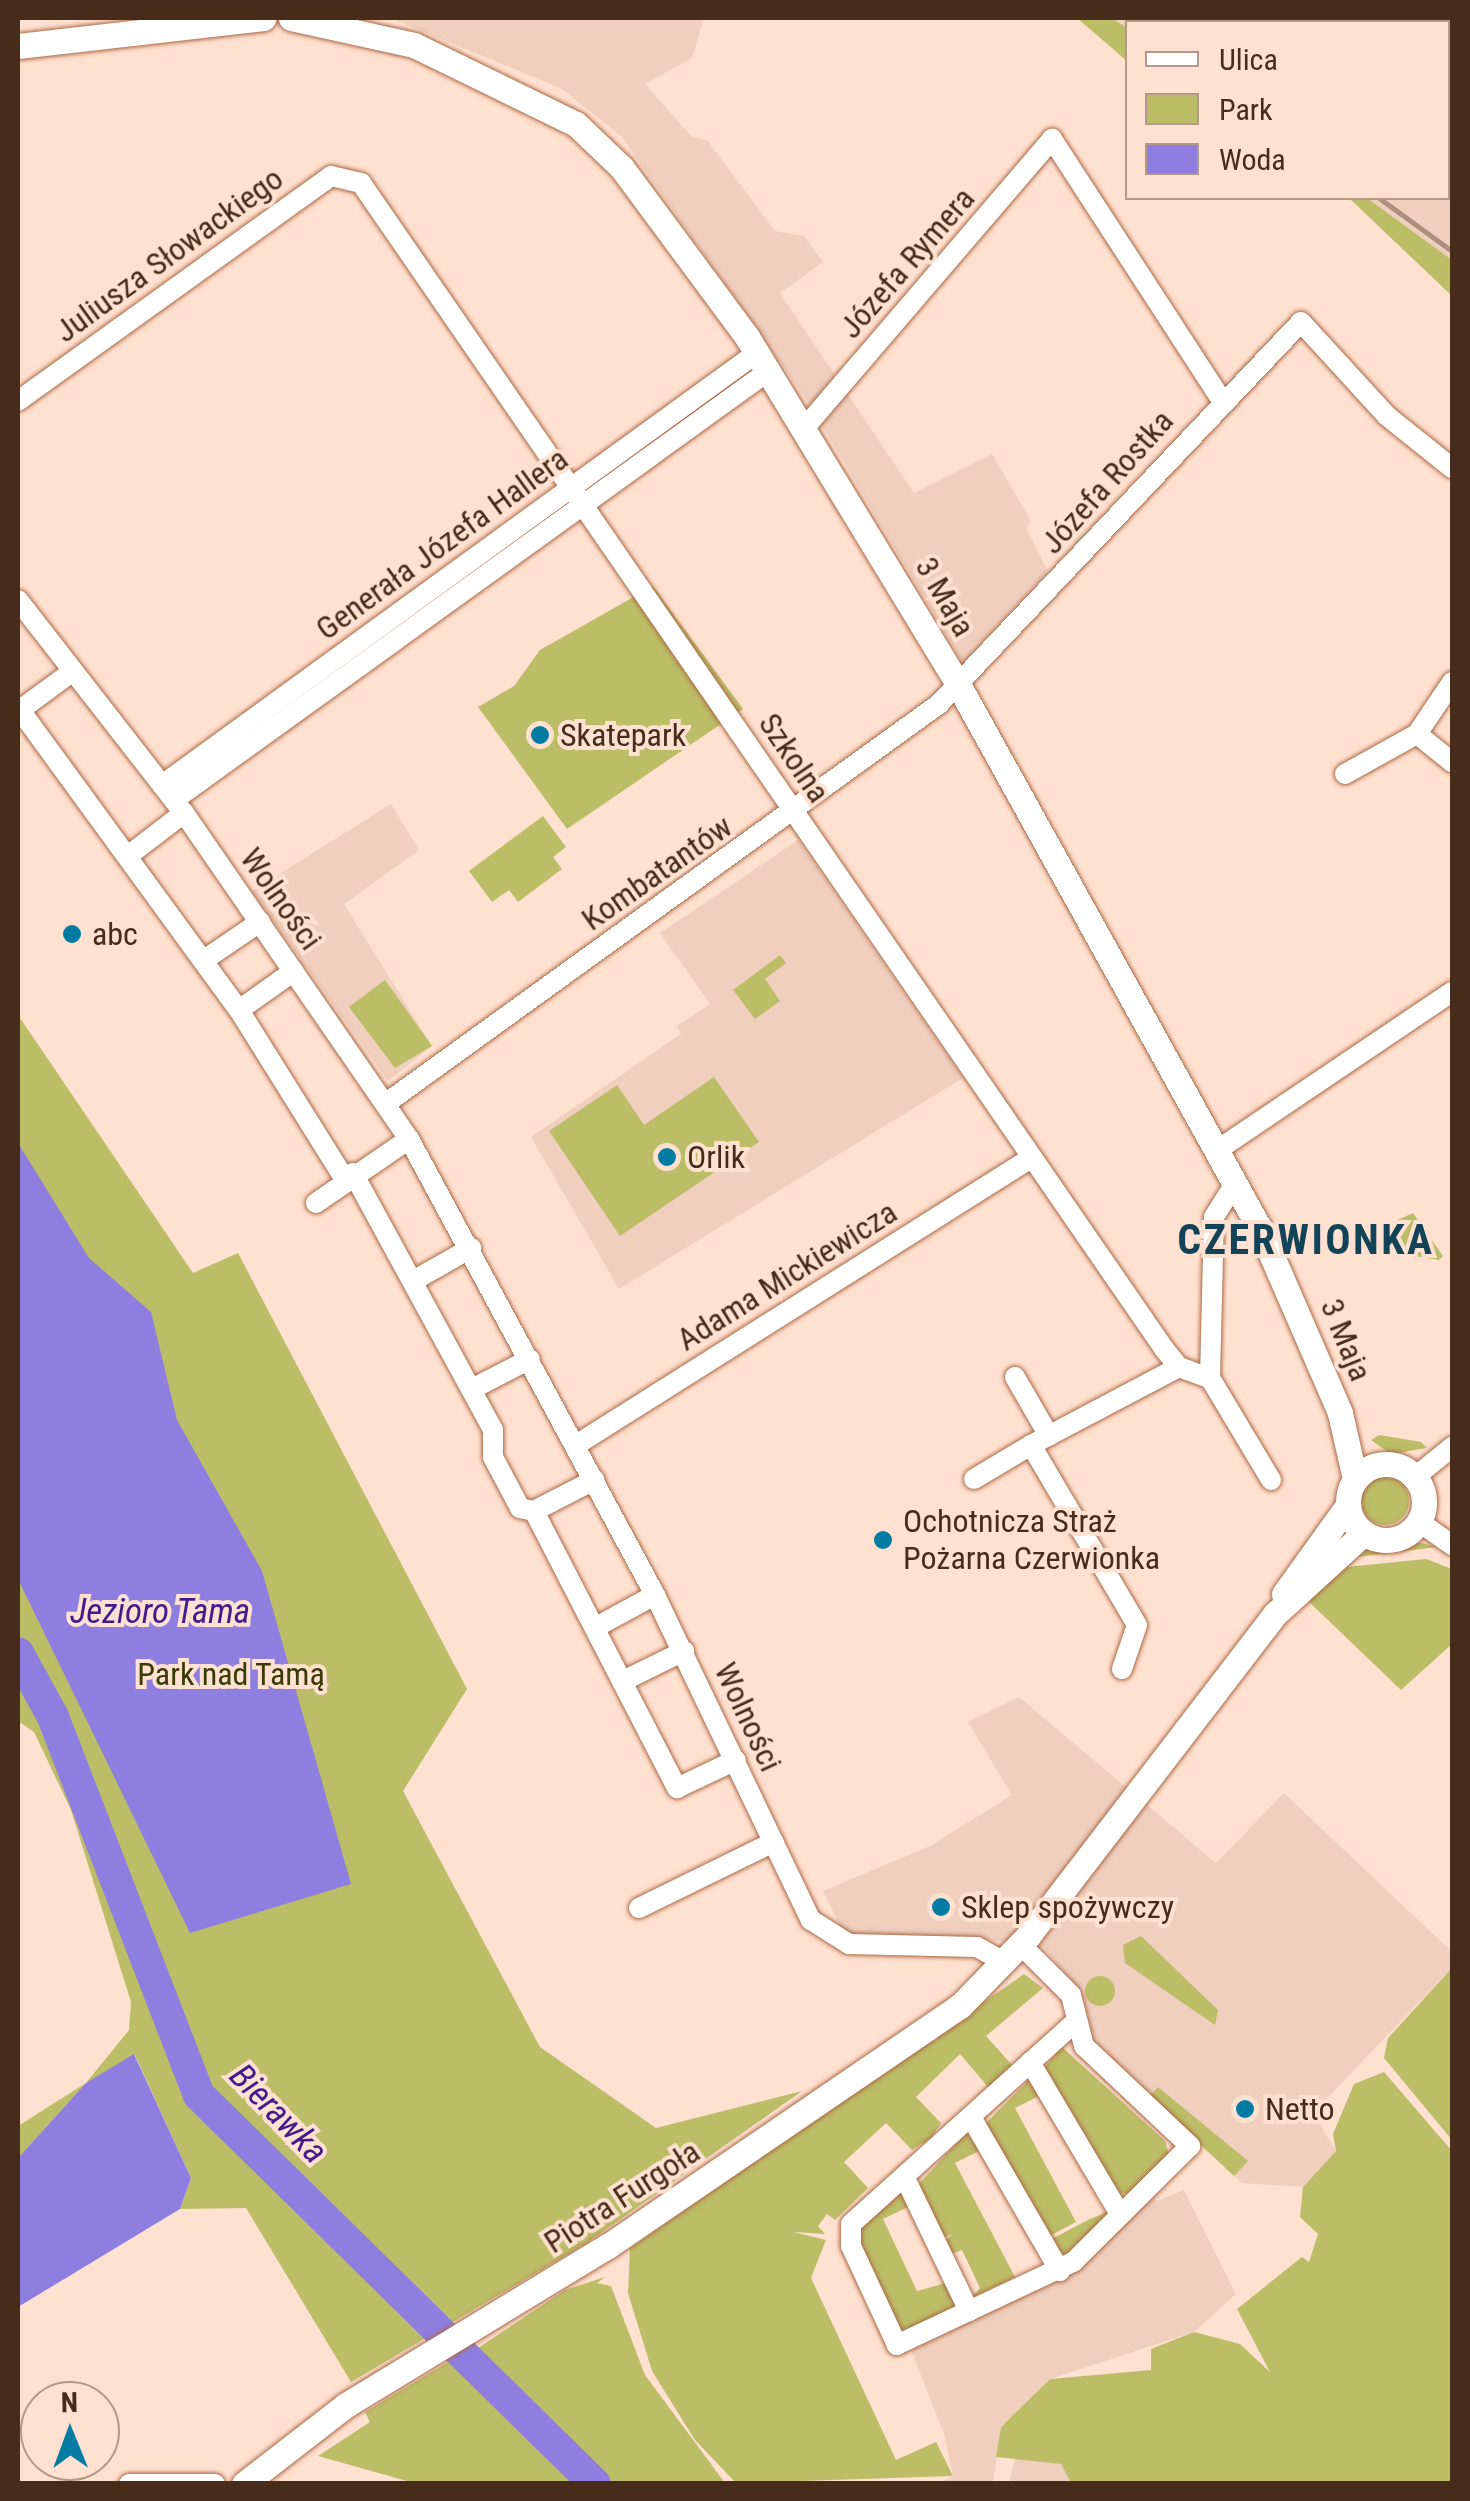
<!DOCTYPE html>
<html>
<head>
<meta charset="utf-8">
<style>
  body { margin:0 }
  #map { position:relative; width:1470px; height:2501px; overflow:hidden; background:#ffe1d1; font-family:"Roboto Condensed",sans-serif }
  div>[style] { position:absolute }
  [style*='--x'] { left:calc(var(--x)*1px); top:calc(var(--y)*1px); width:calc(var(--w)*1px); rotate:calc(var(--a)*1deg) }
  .built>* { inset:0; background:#f0cfbe }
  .green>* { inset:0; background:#bcbd67 }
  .round { border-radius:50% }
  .water>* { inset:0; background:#8e7edf }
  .river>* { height:32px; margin:-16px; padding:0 16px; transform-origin:16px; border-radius:16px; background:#8e7edf }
  .roads { filter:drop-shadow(0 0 2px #ab6944) drop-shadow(0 0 2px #ab6944) }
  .minor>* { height:20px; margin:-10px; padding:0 10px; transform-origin:10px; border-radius:10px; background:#fff }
  .major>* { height:25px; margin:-12.5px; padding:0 12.5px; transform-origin:12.5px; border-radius:12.5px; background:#fff }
  .major>.ring { margin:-12.5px; padding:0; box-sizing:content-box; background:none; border:25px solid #fff; border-radius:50% }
  .rail>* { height:5px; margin:-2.5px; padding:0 2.5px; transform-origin:2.5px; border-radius:2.5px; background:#ac8f7f }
  .dots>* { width:28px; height:28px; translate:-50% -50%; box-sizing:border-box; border:5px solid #ffe1d1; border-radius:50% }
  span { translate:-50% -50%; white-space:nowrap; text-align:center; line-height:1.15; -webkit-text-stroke:8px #ffe1d1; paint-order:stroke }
  .street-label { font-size:32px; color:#472b1b }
  .poi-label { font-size:32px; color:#472b1b }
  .left { translate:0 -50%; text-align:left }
  .park-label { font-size:32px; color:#3a3a06 }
  .water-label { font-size:35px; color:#411c8e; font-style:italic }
  .district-label { font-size:42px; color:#134356; font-weight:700; letter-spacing:2.5px }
  .frame { position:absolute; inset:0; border:20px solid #472b1b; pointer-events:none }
  .legend { position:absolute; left:1125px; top:20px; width:325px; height:180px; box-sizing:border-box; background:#ffe1d1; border:2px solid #b59888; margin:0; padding:12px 18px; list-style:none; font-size:30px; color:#472b1b }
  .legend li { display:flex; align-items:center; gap:20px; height:50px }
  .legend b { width:50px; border:2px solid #b59888 }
  .north { position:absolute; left:20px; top:2381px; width:100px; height:100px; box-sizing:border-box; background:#ffe1d1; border:2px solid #b59888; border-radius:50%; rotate:359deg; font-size:28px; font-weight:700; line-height:40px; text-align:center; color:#472b1b }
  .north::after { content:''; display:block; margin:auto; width:35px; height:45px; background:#037ca3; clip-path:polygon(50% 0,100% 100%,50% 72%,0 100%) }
</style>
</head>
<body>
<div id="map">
  <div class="built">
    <i style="clip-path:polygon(391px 18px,704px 18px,692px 58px,645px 84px,692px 137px,707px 140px,775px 231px,804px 236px,823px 262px,780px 293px,914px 493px,992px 454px,1031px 521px,1026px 528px,1048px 571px,963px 663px,809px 403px,621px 136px,562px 89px)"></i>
    <i style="clip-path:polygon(1112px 18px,1452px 18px,1452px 260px,1367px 198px,1448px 198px,1448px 22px,1127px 28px)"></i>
    <i style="clip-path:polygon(391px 804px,419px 850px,344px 904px,432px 1046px,388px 1081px,252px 891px)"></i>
    <i style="clip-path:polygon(798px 840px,963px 1078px,619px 1289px,531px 1137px,681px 1034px,677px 1026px,710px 1004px,660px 933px)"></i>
    <i style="clip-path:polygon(1019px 1697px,1216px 1863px,1284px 1793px,1452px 1952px,1452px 1968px,1313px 2113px,1336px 2151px,1303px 2187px,1242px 2183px,1149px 2097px,1092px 2043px,1080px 1990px,1039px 1942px,845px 1936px,823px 1891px,930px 1846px,1012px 1795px,968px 1722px)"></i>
    <i style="clip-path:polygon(1184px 2190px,1236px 2294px,1194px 2332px,1050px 2379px,1001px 2427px,993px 2483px,939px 2483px,953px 2476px,945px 2437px,910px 2347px,1069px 2271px,1152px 2194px,1157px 2201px)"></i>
    <i style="clip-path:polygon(1016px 2453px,1061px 2464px,1071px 2483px,1009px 2484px)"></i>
  </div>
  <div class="green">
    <i style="clip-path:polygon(1077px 18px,1112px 18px,1127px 28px,1127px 61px)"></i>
    <i style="clip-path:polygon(1349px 198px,1367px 198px,1452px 260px,1452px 296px)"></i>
    <i style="clip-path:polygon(653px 586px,743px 709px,567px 829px,478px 707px,514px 686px,540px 650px)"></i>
    <i style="clip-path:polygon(543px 816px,566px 847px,553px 857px,562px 869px,518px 902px,509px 890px,492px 902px,469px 871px)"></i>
    <i style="clip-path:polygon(780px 955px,786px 963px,765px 979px,780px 1001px,755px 1019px,733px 990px)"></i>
    <i style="clip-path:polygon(385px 980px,432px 1046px,395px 1068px,349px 1007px)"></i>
    <i style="clip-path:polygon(18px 1015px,193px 1273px,238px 1253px,467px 1689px,403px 1791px,540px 2047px,656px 2128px,802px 2091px,585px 2244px,351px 2382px,246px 2208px,180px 2209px,191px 2178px,135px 2055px,86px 2083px,18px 2158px,18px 2126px,86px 2083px,129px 2030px,131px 2002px,71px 1810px,34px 1732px,18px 1721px)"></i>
    <i style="clip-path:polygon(714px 1077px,759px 1142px,620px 1236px,549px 1131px,617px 1085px,644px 1125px)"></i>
    <i style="clip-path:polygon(1413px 1213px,1443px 1256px,1439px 1260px,1402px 1254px,1373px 1231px)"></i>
    <i style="clip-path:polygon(1379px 1435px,1421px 1442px,1427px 1448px,1391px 1454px,1371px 1440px)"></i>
    <i class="round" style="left:1361px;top:1477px;width:48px;height:48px"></i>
    <i style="clip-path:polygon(1422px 1543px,1437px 1547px,1349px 1558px,1367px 1547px)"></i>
    <i style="clip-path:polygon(1426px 1559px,1452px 1569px,1452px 1644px,1401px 1690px,1307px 1600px,1336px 1568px)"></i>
    <i style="clip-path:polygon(1141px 1936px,1218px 2010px,1215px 2025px,1125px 1963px,1123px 1945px)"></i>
    <i style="clip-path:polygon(1452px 1968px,1452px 2140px,1384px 2058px,1388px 2038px)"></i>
    <i style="clip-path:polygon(1024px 1974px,1043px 1988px,986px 2036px,1013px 2066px,989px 2088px,960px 2054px,916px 2097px,941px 2123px,931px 2138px,912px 2150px,886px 2123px,844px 2162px,868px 2188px,835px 2220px,827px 2214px,818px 2226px,825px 2234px,793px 2232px,826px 2240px,811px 2278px,896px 2460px,936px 2442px,953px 2476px,736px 2483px,695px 2440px,652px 2371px,628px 2293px,630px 2248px)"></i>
    <i class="round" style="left:1085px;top:1976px;width:30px;height:30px"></i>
    <i style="clip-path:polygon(1062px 2047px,1165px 2141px,1169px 2155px,1129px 2193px,1116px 2194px,1044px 2068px)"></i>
    <i style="clip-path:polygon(1384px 2072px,1452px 2151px,1452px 2483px,1071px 2483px,1061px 2464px,996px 2457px,1001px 2427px,1050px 2379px,1151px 2370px,1151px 2349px,1194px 2332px,1240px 2344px,1270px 2372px,1237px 2309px,1302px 2257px,1309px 2262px,1318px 2234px,1300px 2217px,1303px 2187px,1336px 2151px,1333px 2134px,1354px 2084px)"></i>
    <i style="clip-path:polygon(1029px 2080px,1041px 2095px,1015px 2108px,1076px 2222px,1046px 2238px,984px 2125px)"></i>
    <i style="clip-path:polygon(1158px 2087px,1248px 2161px,1234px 2176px,1149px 2097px)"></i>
    <i style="clip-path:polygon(966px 2133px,981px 2150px,955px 2163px,1015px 2277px,971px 2298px,980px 2288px,962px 2250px,951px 2254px,944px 2241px,953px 2234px,943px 2238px,918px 2185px)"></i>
    <i style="clip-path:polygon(900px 2190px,912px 2205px,883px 2219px,917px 2291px,950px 2282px,959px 2305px,913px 2331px,900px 2332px,854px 2234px)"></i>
    <i style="clip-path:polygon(1109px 2211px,1069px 2258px,1048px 2241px,1088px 2220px)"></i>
    <i style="clip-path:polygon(605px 2277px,597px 2283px,611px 2286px,645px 2375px,725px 2483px,607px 2483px,472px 2352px,565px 2290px)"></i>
    <i style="clip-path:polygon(455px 2358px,582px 2483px,414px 2483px,318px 2456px,370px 2422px,365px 2412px)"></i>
  </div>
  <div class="water">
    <i style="clip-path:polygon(18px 1143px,89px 1258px,151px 1312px,177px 1420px,262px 1571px,351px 1884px,190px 1933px,18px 1579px)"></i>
    <i style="clip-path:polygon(134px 2054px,191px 2178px,180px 2209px,18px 2307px,18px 2158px,86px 2083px)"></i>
  </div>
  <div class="river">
    <i style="--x:18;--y:1653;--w:73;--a:61.3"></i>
    <i style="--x:53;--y:1717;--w:405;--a:68.9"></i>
    <i style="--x:199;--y:2095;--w:555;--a:44.49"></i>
  </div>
  <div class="roads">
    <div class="minor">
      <i style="--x:18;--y:401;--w:385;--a:-35.7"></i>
      <i style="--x:331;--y:176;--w:31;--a:13"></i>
      <i style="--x:361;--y:183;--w:1417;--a:55.44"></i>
      <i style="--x:1165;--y:1350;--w:22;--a:51"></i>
      <i style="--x:1179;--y:1367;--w:33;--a:20"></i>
      <i style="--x:1210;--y:1378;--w:161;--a:-88.6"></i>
      <i style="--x:1214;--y:1217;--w:38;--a:-58"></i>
      <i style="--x:807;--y:425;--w:377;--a:-49.4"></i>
      <i style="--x:1052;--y:139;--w:312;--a:57"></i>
      <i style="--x:18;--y:600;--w:270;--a:52.1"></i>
      <i style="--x:184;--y:813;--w:396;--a:55.4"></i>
      <i style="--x:409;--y:1139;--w:518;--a:61.65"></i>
      <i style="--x:655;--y:1595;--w:361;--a:64.4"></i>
      <i style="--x:811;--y:1920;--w:45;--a:32.3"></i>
      <i style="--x:849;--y:1944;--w:128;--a:1.3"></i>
      <i style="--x:977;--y:1947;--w:31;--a:29"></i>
      <i style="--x:73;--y:671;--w:66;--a:143.7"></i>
      <i style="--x:20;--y:710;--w:371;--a:53.9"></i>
      <i style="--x:239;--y:1010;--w:198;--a:58"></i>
      <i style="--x:1452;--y:682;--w:63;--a:123.9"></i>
      <i style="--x:1417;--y:734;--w:45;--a:38.7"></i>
      <i style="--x:1345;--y:774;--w:82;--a:-29.1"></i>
      <i style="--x:162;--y:785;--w:737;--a:-36"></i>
      <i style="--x:174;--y:800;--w:735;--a:-35.81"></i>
      <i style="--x:129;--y:855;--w:69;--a:-37.4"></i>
      <i style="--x:204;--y:960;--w:68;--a:-34.2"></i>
      <i style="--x:239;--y:1010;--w:67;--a:-35.3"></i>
      <i style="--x:385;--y:1104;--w:683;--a:-35.83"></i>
      <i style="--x:939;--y:704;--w:526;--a:-46.54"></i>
      <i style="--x:1301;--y:322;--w:127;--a:47.5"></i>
      <i style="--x:1387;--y:416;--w:83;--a:38.7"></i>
      <i style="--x:1216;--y:1151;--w:285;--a:-34"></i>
      <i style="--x:353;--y:1173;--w:293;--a:61.4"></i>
      <i style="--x:493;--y:1430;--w:27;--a:90"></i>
      <i style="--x:493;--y:1457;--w:58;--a:62.1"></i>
      <i style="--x:520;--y:1508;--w:14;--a:12"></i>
      <i style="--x:534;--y:1511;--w:312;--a:62.7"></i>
      <i style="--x:677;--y:1788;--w:65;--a:-25.4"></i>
      <i style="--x:316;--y:1203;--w:113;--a:-34.5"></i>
      <i style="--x:413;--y:1281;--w:67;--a:-29.6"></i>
      <i style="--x:1015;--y:1377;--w:68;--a:60"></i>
      <i style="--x:1210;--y:1378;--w:119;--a:59.1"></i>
      <i style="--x:472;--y:1389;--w:65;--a:-27.3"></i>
      <i style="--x:576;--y:1445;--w:538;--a:-32.24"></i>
      <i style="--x:1415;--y:1477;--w:48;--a:-39"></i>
      <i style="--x:974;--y:1479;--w:66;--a:-30.8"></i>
      <i style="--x:534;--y:1511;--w:68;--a:-27.3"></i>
      <i style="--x:1418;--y:1521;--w:42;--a:35.2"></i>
      <i style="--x:596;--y:1627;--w:67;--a:-28.5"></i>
      <i style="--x:1122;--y:1669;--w:46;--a:-71.2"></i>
      <i style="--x:1137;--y:1625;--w:209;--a:-120.5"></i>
      <i style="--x:1031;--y:1445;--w:167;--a:-27.8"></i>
      <i style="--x:625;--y:1680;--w:66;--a:-26.2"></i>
      <i style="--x:639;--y:1908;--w:150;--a:-26.1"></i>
      <i style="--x:1020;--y:1944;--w:72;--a:45"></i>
      <i style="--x:1071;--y:1995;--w:53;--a:75.7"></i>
      <i style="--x:1084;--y:2046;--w:146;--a:43.3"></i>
      <i style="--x:1190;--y:2146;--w:165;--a:135.2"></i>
      <i style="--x:1073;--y:2262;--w:195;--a:154.8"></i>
      <i style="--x:897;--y:2345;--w:109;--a:-114.9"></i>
      <i style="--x:851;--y:2246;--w:22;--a:-90"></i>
      <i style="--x:851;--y:2224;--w:299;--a:-42"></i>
      <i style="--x:1030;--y:2062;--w:177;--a:59.4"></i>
      <i style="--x:971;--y:2117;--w:178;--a:60"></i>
      <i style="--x:905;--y:2178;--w:148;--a:64.3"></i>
      <i style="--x:129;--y:2484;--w:86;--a:0"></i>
    </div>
    <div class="major">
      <i style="--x:291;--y:18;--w:126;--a:12.4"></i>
      <i style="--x:414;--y:45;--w:180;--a:26"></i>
      <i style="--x:576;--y:124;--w:64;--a:43.7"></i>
      <i style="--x:622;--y:168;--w:210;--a:53.5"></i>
      <i style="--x:747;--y:337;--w:408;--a:58.7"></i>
      <i style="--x:959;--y:686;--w:623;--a:61.01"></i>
      <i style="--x:1261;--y:1231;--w:198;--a:66.5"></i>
      <i style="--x:1340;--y:1413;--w:68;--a:77.2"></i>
      <i style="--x:18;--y:46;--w:247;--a:-6.5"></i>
      <i class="ring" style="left:1348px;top:1464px;width:51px;height:51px"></i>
      <i style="--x:1284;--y:1594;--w:110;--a:-54.3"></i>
      <i style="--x:244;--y:2484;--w:129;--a:-37.8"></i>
      <i style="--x:346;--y:2405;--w:306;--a:-31.3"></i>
      <i style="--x:608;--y:2246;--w:426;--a:-34.3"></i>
      <i style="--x:960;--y:2006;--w:98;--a:-45.8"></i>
      <i style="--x:1028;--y:1936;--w:406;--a:-52.5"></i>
      <i style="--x:1275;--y:1614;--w:120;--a:-42.3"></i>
    </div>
  </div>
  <div class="rail">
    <i style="--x:1126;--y:18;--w:8;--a:30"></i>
    <i style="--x:1379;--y:198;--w:90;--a:36"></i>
  </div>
  <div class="dots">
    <i style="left:540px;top:735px;background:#037ca3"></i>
    <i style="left:72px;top:934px;background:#037ca3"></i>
    <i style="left:667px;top:1157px;background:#037ca3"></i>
    <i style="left:883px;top:1540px;background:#037ca3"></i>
    <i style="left:941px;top:1907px;background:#037ca3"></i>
    <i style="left:1245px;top:2109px;background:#037ca3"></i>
  </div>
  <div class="street-label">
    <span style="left:169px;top:255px;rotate:-36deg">Juliusza Słowackiego</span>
    <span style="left:907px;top:263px;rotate:-49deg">Józefa Rymera</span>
    <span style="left:1107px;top:482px;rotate:-48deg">Józefa Rostka</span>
    <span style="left:442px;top:544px;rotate:-36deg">Generała Józefa Hallera</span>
    <span style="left:945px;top:597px;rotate:60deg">3 Maja</span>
    <span style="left:794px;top:758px;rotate:56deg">Szkolna</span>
    <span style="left:657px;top:873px;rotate:-35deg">Kombatantów</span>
    <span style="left:281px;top:899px;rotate:55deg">Wolności</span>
    <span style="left:787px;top:1276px;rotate:-32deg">Adama Mickiewicza</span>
    <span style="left:1346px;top:1340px;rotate:68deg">3 Maja</span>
    <span style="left:748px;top:1717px;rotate:65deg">Wolności</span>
    <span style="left:622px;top:2197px;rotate:-33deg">Piotra Furgoła</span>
  </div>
  <div class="poi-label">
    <span class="left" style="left:560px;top:735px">Skatepark</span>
    <span class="left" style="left:92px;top:934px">abc</span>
    <span class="left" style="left:687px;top:1157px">Orlik</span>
    <span class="left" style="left:903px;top:1540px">Ochotnicza Straż<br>Pożarna Czerwionka</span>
    <span class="left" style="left:961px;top:1907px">Sklep spożywczy</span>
    <span class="left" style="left:1265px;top:2109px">Netto</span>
  </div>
  <div class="park-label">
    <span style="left:231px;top:1674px">Park nad Tamą</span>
  </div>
  <div class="water-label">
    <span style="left:160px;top:1612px">Jezioro Tama</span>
    <span style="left:278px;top:2114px;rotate:46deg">Bierawka</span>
  </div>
  <div class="district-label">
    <span style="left:1306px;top:1240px">CZERWIONKA</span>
  </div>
  <div class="frame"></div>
  <ul class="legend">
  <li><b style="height:12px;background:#fff"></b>Ulica</li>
  <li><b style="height:28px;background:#bcbd67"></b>Park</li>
  <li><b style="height:28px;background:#8e7edf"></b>Woda</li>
  </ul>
  <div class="north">N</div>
</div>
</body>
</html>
